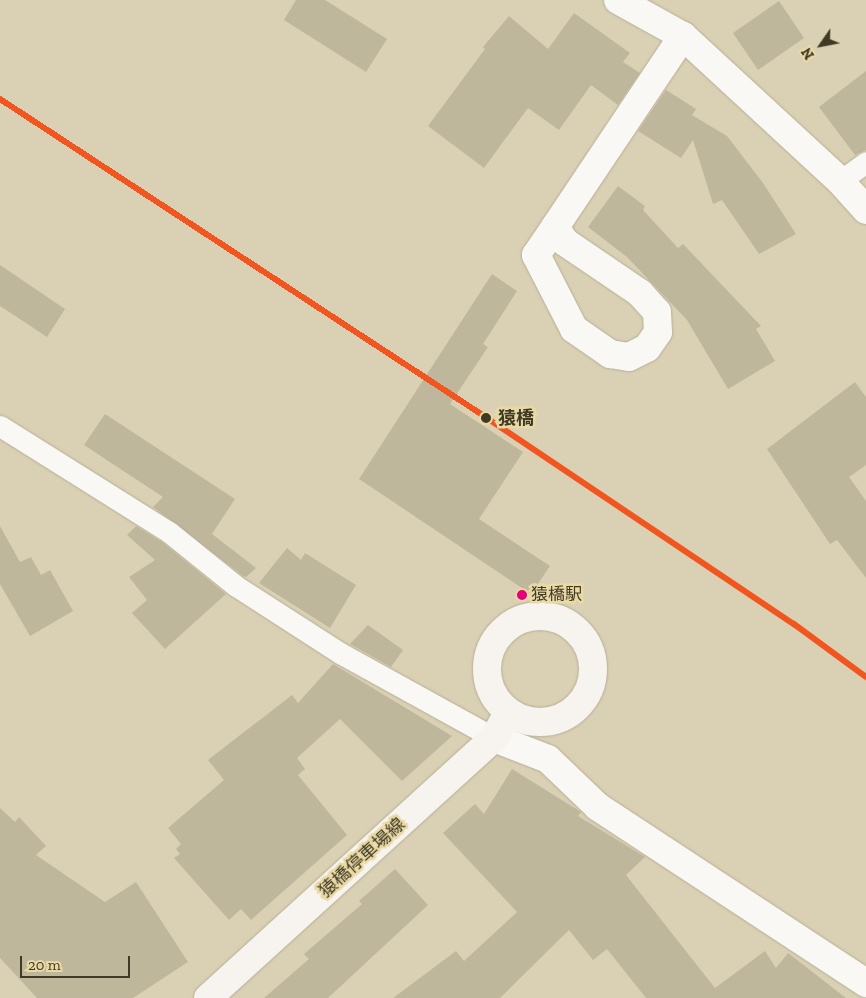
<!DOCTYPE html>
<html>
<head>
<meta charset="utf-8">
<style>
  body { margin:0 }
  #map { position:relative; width:866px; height:998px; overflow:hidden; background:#dad1b4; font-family:"Zilla Slab","Noto Sans JP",serif }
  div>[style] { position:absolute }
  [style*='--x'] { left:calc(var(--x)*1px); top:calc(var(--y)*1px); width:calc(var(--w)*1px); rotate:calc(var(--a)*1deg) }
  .building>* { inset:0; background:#bfb79c }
  .roads { filter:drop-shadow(0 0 1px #b6af98) drop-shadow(0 0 1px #b6af98) }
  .service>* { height:21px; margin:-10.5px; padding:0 10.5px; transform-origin:10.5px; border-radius:10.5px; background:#f9f8f4 }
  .minor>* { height:28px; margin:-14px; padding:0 14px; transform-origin:14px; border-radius:14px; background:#f9f8f4 }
  .secondary>* { height:28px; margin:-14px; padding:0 14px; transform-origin:14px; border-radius:14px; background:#f7f3ef }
  .secondary>.ring { margin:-14px; padding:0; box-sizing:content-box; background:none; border:28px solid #f7f3ef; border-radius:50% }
  .rail-1>* { height:6px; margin:-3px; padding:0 3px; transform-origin:3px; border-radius:3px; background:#f15620 }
  .dots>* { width:14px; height:14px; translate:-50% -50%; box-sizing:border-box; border:2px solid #e9d9a5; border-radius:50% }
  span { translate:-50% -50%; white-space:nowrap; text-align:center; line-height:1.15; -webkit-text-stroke:5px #e9d9a5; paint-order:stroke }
  .bus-label { font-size:17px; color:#403a25 }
  .left { translate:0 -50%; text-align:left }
  .stop-label { font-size:18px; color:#403a25; font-weight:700 }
  .street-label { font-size:18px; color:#403a25 }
  .north { position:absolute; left:796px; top:20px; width:50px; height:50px; -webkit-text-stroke:4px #e9d9a5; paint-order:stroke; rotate:237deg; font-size:14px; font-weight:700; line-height:20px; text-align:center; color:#403a25 }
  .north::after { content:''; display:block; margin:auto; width:18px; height:22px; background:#403a25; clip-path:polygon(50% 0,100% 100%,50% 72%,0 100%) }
  .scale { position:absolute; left:20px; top:956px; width:110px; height:22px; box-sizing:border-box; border:2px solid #403a25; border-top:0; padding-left:6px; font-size:15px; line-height:18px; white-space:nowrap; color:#403a25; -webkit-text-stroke:4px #e9d9a5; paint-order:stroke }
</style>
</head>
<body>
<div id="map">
  <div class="building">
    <i style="clip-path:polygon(296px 0,325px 0,387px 39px,366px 72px,284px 20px)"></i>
    <i style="clip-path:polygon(779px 1px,804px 38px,758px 70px,733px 33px)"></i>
    <i style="clip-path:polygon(574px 13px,630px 53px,623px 62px,640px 73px,618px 105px,591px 85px,559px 130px,528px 108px,484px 168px,428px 126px,485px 49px,483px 47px,509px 16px,548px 49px)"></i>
    <i style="clip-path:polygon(866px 71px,866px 150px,855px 155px,819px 107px)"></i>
    <i style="clip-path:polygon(666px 90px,696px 109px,692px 115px,727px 136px,763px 183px,796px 234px,759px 254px,722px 200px,713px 204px,693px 140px,681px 158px,638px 131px)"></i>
    <i style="clip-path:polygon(618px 186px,645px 206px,643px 210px,678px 248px,683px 244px,761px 326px,756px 329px,775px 361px,728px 389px,687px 320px,627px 257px,588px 227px)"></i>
    <i style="clip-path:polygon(0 265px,65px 309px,47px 337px,0 306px)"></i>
    <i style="clip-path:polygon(492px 274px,517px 291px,483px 344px,488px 347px,450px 404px,523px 452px,479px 519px,550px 566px,531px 594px,359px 479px)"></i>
    <i style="clip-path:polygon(855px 382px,866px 397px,866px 465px,849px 477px,866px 501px,866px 578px,837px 540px,830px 544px,767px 449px)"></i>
    <i style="clip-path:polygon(105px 414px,235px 499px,212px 534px,256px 568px,246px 577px,243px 576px,153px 507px,163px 497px,84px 445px)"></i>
    <i style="clip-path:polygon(0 526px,20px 562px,31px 557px,41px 575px,50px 570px,73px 611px,30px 636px,0 584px)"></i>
    <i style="clip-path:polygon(136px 526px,162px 542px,226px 594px,165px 649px,132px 613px,147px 600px,129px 577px,155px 560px,127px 535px)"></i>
    <i style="clip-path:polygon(287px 548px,301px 560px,305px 553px,356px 585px,330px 628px,259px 583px)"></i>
    <i style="clip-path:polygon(368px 625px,403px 650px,391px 667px,350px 644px)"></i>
    <i style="clip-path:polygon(333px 664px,452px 736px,402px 781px,340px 719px,297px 758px,305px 769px,298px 775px,347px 835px,251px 920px,241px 909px,229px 920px,174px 858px,180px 854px,176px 849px,181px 844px,168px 828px,224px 780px,208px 760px,292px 695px,298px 703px)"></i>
    <i style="clip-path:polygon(512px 769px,581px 812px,578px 816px,645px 857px,626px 875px,715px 988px,765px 951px,776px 968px,788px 953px,846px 998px,646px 998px,607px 949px,593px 960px,569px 930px,500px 998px,393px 998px,456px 951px,464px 961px,517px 912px,443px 833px,475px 804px,484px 814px)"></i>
    <i style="clip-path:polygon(0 808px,15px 822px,19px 817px,46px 846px,36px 855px,105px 902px,136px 882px,188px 962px,133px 998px,37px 998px,0 958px)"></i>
    <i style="clip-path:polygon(395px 869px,428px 905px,328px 998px,264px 998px,309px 959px,304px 954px,362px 904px,359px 901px)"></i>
  </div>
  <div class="roads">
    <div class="service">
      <i style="--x:840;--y:181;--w:32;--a:-36"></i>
      <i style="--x:0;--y:426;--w:199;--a:32.1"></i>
      <i style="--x:169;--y:532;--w:86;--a:38.9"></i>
      <i style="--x:236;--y:586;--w:124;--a:32.8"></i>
      <i style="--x:340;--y:653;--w:176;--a:28.9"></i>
    </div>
    <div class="minor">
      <i style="--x:618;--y:0;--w:74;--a:29"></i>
      <i style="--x:683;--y:36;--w:214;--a:42.7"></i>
      <i style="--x:840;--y:181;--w:39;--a:48"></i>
      <i style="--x:555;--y:227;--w:34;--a:124"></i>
      <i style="--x:536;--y:255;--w:83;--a:62.8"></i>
      <i style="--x:574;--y:329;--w:44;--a:34.8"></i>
      <i style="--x:610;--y:354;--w:19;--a:9"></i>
      <i style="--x:629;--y:357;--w:20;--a:-27"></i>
      <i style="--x:647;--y:348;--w:19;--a:-55"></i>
      <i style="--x:658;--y:332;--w:20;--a:-93"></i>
      <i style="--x:657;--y:312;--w:25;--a:-132"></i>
      <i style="--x:640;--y:293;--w:91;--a:-145.8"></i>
      <i style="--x:565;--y:242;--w:18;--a:-124"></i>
      <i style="--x:555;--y:227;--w:230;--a:-56.2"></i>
      <i style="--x:494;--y:738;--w:58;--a:21.3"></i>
      <i style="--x:548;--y:759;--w:69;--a:43.8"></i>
      <i style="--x:598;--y:807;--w:321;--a:33.3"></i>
    </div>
    <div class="secondary">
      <i class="ring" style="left:487px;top:616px;width:78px;height:78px"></i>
      <i style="--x:208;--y:998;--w:387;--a:-42.3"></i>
      <i style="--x:494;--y:738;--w:29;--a:-61"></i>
    </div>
  </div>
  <div class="rail-1">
    <i style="--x:0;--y:99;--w:571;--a:33.22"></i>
    <i style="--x:478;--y:412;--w:381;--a:33.9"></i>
    <i style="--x:794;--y:624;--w:89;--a:36.4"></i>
  </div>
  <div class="dots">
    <i style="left:486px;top:418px;background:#403a25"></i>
    <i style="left:522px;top:595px;background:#e5007d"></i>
  </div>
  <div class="bus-label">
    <span class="left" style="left:531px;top:595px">猿橋駅</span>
  </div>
  <div class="stop-label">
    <span class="left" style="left:498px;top:418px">猿橋</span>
  </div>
  <div class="street-label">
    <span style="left:362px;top:858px;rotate:-42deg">猿橋停車場線</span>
  </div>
  <div class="north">N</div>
  <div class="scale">20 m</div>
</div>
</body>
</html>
